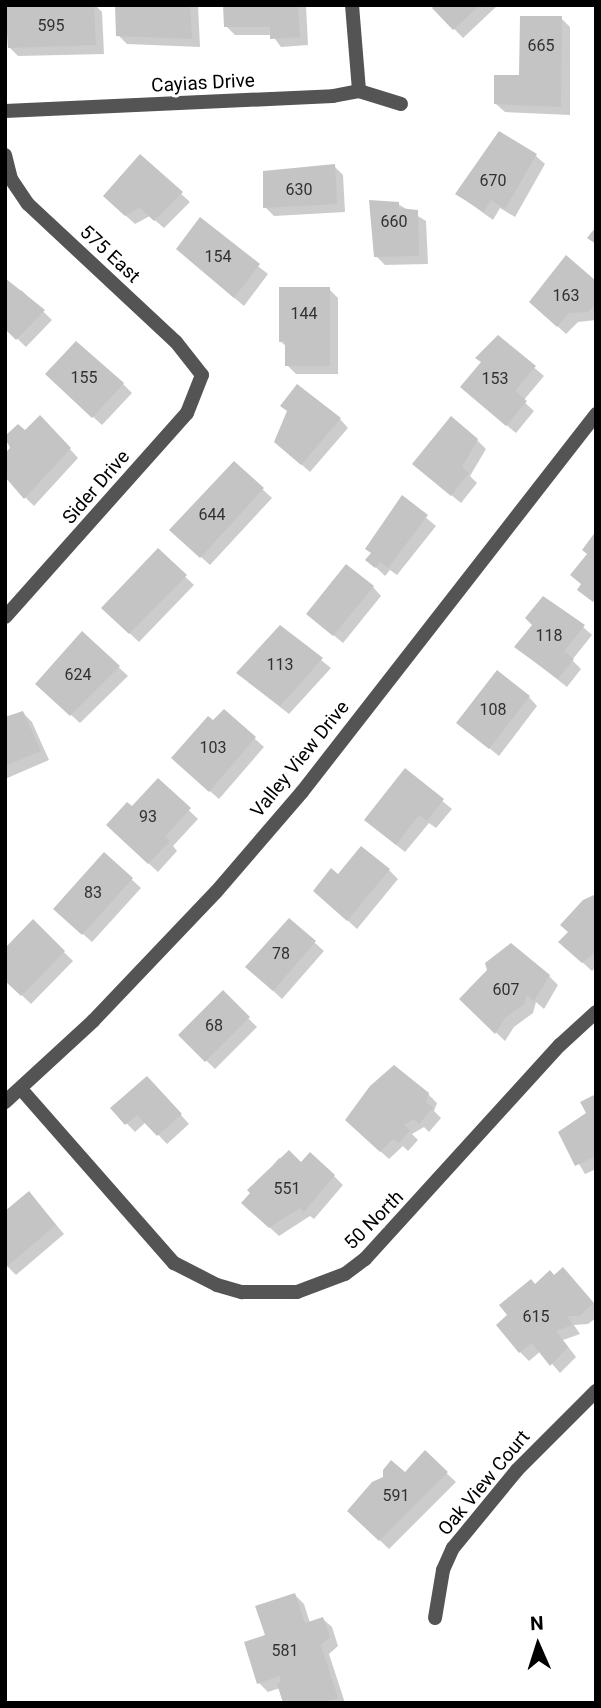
<!DOCTYPE html>
<html>
<head>
<meta charset="utf-8">
<style>
  body { margin:0 }
  #map { position:relative; width:601px; height:1708px; overflow:hidden; background:#fff; font-family:Roboto,sans-serif }
  div>[style] { position:absolute }
  [style*='--x'] { left:calc(var(--x)*1px); top:calc(var(--y)*1px); width:calc(var(--w)*1px); rotate:calc(var(--a)*1deg) }
  .shadow>* { inset:0; background:#0003 }
  .building>* { inset:0; background:#c4c4c4 }
  .street>* { height:14px; margin:-7px; padding:0 7px; transform-origin:7px; border-radius:7px; background:#545454 }
  span { translate:-50% -50%; white-space:nowrap; text-align:center; line-height:1.15; -webkit-text-stroke:6px #fff; paint-order:stroke }
  .number-label { font-size:16px; color:#313131 }
  .number-label span { -webkit-text-stroke-width:0 }
  .street-label { font-size:19px; color:#000 }
  .frame { position:absolute; inset:0; border:7px solid #000; pointer-events:none }
  .north { position:absolute; left:503px; top:1610px; width:70px; height:70px; -webkit-text-stroke:5px #fff; paint-order:stroke; rotate:357deg; font-size:19px; font-weight:700; line-height:28px; text-align:center; color:#000 }
  .north::after { content:''; display:block; margin:auto; width:24px; height:32px; background:#000; clip-path:polygon(50% 0,100% 100%,50% 72%,0 100%) }
</style>
</head>
<body>
<div id="map">
  <div class="shadow">
    <i style="clip-path:polygon(58px 5px,95px 5px,102px 12px,104px 54px,18px 56px,9px 47px)"></i>
    <i style="clip-path:polygon(116px 5px,198px 5px,200px 47px,127px 44px,118px 35px)"></i>
    <i style="clip-path:polygon(224px 5px,306px 5px,308px 45px,281px 47px,272px 35px,235px 35px,226px 26px)"></i>
    <i style="clip-path:polygon(437px 5px,498px 5px,463px 38px,434px 8px)"></i>
    <i style="clip-path:polygon(561px 18px,570px 27px,570px 115px,505px 112px,496px 104px,521px 77px)"></i>
    <i style="clip-path:polygon(536px 156px,545px 164px,515px 217px,500px 208px,493px 220px,457px 194px)"></i>
    <i style="clip-path:polygon(141px 157px,190px 202px,164px 228px,150px 216px,135px 224px,114px 205px)"></i>
    <i style="clip-path:polygon(334px 166px,343px 175px,345px 212px,274px 216px,265px 207px)"></i>
    <i style="clip-path:polygon(398px 204px,426px 221px,428px 264px,385px 265px,376px 256px)"></i>
    <i style="clip-path:polygon(200px 220px,268px 274px,244px 306px,187px 258px)"></i>
    <i style="clip-path:polygon(596px 284px,596px 320px,578px 322px,566px 334px,541px 311px)"></i>
    <i style="clip-path:polygon(329px 289px,338px 298px,338px 374px,296px 374px,287px 365px,287px 347px,280px 341px)"></i>
    <i style="clip-path:polygon(21px 290px,52px 320px,26px 347px,5px 327px)"></i>
    <i style="clip-path:polygon(498px 337px,544px 376px,523px 401px,534px 411px,516px 433px,471px 396px)"></i>
    <i style="clip-path:polygon(56px 383px,123px 384px,132px 393px,102px 425px)"></i>
    <i style="clip-path:polygon(340px 419px,348px 428px,310px 472px,285px 450px)"></i>
    <i style="clip-path:polygon(18px 426px,25px 433px,49px 426px,78px 458px,34px 506px,25px 497px,13px 448px,5px 441px)"></i>
    <i style="clip-path:polygon(477px 440px,486px 449px,470px 476px,477px 483px,461px 503px,423px 472px)"></i>
    <i style="clip-path:polygon(234px 463px,272px 498px,210px 565px,181px 539px)"></i>
    <i style="clip-path:polygon(402px 498px,436px 526px,397px 575px,390px 570px,385px 576px,368px 560px)"></i>
    <i style="clip-path:polygon(158px 551px,194px 585px,139px 642px,103px 608px)"></i>
    <i style="clip-path:polygon(373px 587px,381px 596px,343px 643px,308px 614px)"></i>
    <i style="clip-path:polygon(280px 627px,331px 668px,289px 714px,248px 682px)"></i>
    <i style="clip-path:polygon(583px 627px,592px 635px,572px 660px,581px 669px,567px 687px,516px 647px)"></i>
    <i style="clip-path:polygon(82px 633px,128px 676px,80px 723px,47px 693px)"></i>
    <i style="clip-path:polygon(529px 697px,537px 706px,499px 756px,458px 723px)"></i>
    <i style="clip-path:polygon(224px 711px,264px 747px,219px 799px,182px 767px)"></i>
    <i style="clip-path:polygon(23px 713px,32px 722px,49px 760px,5px 779px,5px 721px)"></i>
    <i style="clip-path:polygon(405px 770px,452px 809px,436px 828px,429px 823px,405px 852px,375px 828px)"></i>
    <i style="clip-path:polygon(158px 781px,198px 819px,173px 846px,177px 851px,158px 872px,117px 834px)"></i>
    <i style="clip-path:polygon(104px 854px,141px 888px,92px 942px,64px 917px)"></i>
    <i style="clip-path:polygon(389px 870px,398px 879px,357px 929px,324px 899px,338px 876px)"></i>
    <i style="clip-path:polygon(596px 895px,596px 967px,592px 971px,570px 951px)"></i>
    <i style="clip-path:polygon(289px 920px,324px 951px,282px 999px,257px 976px)"></i>
    <i style="clip-path:polygon(33px 922px,73px 961px,31px 1004px,5px 979px)"></i>
    <i style="clip-path:polygon(549px 976px,558px 985px,544px 1009px,536px 1002px,533px 1013px,514px 1027px,505px 1041px,461px 999px)"></i>
    <i style="clip-path:polygon(223px 993px,257px 1027px,215px 1069px,180px 1035px)"></i>
    <i style="clip-path:polygon(156px 1087px,189px 1124px,167px 1144px,146px 1122px,135px 1132px,113px 1109px)"></i>
    <i style="clip-path:polygon(428px 1094px,437px 1103px,434px 1111px,441px 1118px,429px 1132px,424px 1127px,412px 1134px,418px 1140px,408px 1151px,403px 1146px,389px 1159px,356px 1129px)"></i>
    <i style="clip-path:polygon(596px 1096px,596px 1169px,585px 1174px,560px 1132px,588px 1113px)"></i>
    <i style="clip-path:polygon(279px 1158px,334px 1176px,343px 1185px,314px 1219px,310px 1216px,279px 1236px,243px 1203px)"></i>
    <i style="clip-path:polygon(38px 1203px,64px 1234px,16px 1275px,5px 1264px)"></i>
    <i style="clip-path:polygon(555px 1277px,572px 1279px,596px 1306px,596px 1318px,588px 1324px,574px 1325px,580px 1334px,563px 1340px,576px 1357px,560px 1373px,541px 1351px,529px 1361px,520px 1352px,535px 1286px)"></i>
    <i style="clip-path:polygon(425px 1453px,456px 1482px,389px 1549px,349px 1511px,405px 1475px)"></i>
    <i style="clip-path:polygon(295px 1595px,304px 1604px,310px 1623px,323px 1619px,332px 1627px,338px 1646px,329px 1654px,345px 1703px,284px 1703px,280px 1688px,268px 1692px,259px 1683px,267px 1636px)"></i>
  </div>
  <div class="building">
    <i style="clip-path:polygon(30px 5px,94px 5px,96px 45px,8px 48px,5px 7px)"></i>
    <i style="clip-path:polygon(115px 5px,190px 5px,192px 39px,116px 36px)"></i>
    <i style="clip-path:polygon(223px 5px,298px 5px,300px 37px,270px 39px,270px 27px,224px 27px)"></i>
    <i style="clip-path:polygon(435px 5px,480px 5px,453px 30px,432px 8px)"></i>
    <i style="clip-path:polygon(520px 16px,562px 16px,561px 107px,494px 104px,494px 75px,519px 75px)"></i>
    <i style="clip-path:polygon(499px 131px,537px 154px,505px 209px,491px 200px,484px 212px,455px 194px)"></i>
    <i style="clip-path:polygon(140px 154px,183px 192px,154px 221px,140px 208px,125px 216px,103px 196px)"></i>
    <i style="clip-path:polygon(335px 164px,337px 204px,263px 208px,263px 171px)"></i>
    <i style="clip-path:polygon(369px 200px,399px 202px,399px 208px,418px 210px,419px 256px,374px 257px)"></i>
    <i style="clip-path:polygon(200px 217px,260px 264px,234px 298px,176px 249px)"></i>
    <i style="clip-path:polygon(596px 227px,596px 244px,587px 238px)"></i>
    <i style="clip-path:polygon(566px 255px,596px 281px,596px 303px,588px 312px,569px 313px,557px 327px,529px 302px)"></i>
    <i style="clip-path:polygon(5px 278px,45px 310px,16px 340px,5px 329px)"></i>
    <i style="clip-path:polygon(279px 287px,330px 287px,330px 366px,285px 366px,285px 341px,279px 342px)"></i>
    <i style="clip-path:polygon(498px 335px,536px 366px,515px 391px,527px 401px,506px 426px,460px 387px,481px 362px,475px 358px)"></i>
    <i style="clip-path:polygon(76px 341px,124px 383px,92px 418px,45px 374px)"></i>
    <i style="clip-path:polygon(297px 384px,341px 418px,301px 465px,274px 442px,287px 411px,280px 406px)"></i>
    <i style="clip-path:polygon(40px 415px,71px 448px,24px 499px,5px 477px,5px 453px,10px 448px,5px 436px,18px 424px,25px 430px)"></i>
    <i style="clip-path:polygon(451px 416px,478px 439px,462px 467px,469px 473px,451px 496px,412px 464px)"></i>
    <i style="clip-path:polygon(234px 461px,264px 488px,200px 558px,169px 530px)"></i>
    <i style="clip-path:polygon(402px 495px,428px 515px,388px 568px,380px 562px,375px 568px,365px 560px,371px 553px,365px 549px)"></i>
    <i style="clip-path:polygon(596px 531px,596px 599px,593px 602px,577px 590px,581px 584px,570px 575px,587px 554px,582px 550px)"></i>
    <i style="clip-path:polygon(158px 548px,187px 575px,129px 634px,101px 608px)"></i>
    <i style="clip-path:polygon(346px 564px,374px 586px,333px 636px,306px 614px)"></i>
    <i style="clip-path:polygon(543px 596px,585px 625px,564px 651px,574px 659px,558px 679px,514px 647px,532px 625px,525px 618px)"></i>
    <i style="clip-path:polygon(280px 625px,323px 658px,280px 706px,236px 673px)"></i>
    <i style="clip-path:polygon(82px 631px,120px 666px,70px 716px,35px 684px)"></i>
    <i style="clip-path:polygon(497px 670px,530px 696px,489px 749px,456px 723px)"></i>
    <i style="clip-path:polygon(224px 709px,256px 737px,209px 792px,171px 758px,208px 716px,213px 720px)"></i>
    <i style="clip-path:polygon(23px 711px,41px 751px,5px 766px,5px 717px)"></i>
    <i style="clip-path:polygon(405px 768px,444px 799px,427px 821px,419px 815px,396px 845px,364px 820px)"></i>
    <i style="clip-path:polygon(158px 778px,191px 808px,165px 837px,170px 841px,148px 864px,106px 825px,127px 802px,132px 806px)"></i>
    <i style="clip-path:polygon(361px 846px,390px 869px,347px 921px,313px 891px,331px 868px,338px 874px)"></i>
    <i style="clip-path:polygon(104px 852px,133px 878px,82px 935px,53px 909px)"></i>
    <i style="clip-path:polygon(596px 894px,596px 951px,582px 963px,558px 942px,568px 932px,560px 925px,583px 900px)"></i>
    <i style="clip-path:polygon(289px 918px,316px 941px,273px 991px,245px 967px)"></i>
    <i style="clip-path:polygon(33px 919px,65px 951px,21px 996px,5px 981px,5px 948px)"></i>
    <i style="clip-path:polygon(511px 943px,550px 975px,534px 1001px,527px 995px,524px 1004px,505px 1018px,495px 1034px,459px 999px,487px 970px,485px 963px)"></i>
    <i style="clip-path:polygon(223px 990px,250px 1017px,205px 1062px,178px 1035px)"></i>
    <i style="clip-path:polygon(394px 1065px,429px 1093px,426px 1102px,433px 1108px,419px 1124px,414px 1119px,404px 1125px,410px 1130px,399px 1143px,393px 1139px,380px 1152px,345px 1120px,370px 1086px)"></i>
    <i style="clip-path:polygon(147px 1076px,182px 1114px,157px 1136px,137px 1115px,125px 1125px,110px 1108px)"></i>
    <i style="clip-path:polygon(596px 1094px,596px 1156px,575px 1166px,558px 1132px,586px 1113px,580px 1102px)"></i>
    <i style="clip-path:polygon(289px 1150px,301px 1162px,310px 1152px,335px 1175px,304px 1212px,300px 1208px,269px 1228px,241px 1203px,250px 1193px,247px 1190px)"></i>
    <i style="clip-path:polygon(29px 1191px,56px 1225px,5px 1268px,5px 1211px)"></i>
    <i style="clip-path:polygon(563px 1267px,594px 1303px,579px 1316px,567px 1316px,573px 1325px,556px 1331px,568px 1347px,550px 1366px,532px 1343px,519px 1353px,496px 1325px,507px 1315px,499px 1305px,531px 1279px,535px 1284px,550px 1270px,554px 1275px)"></i>
    <i style="clip-path:polygon(425px 1450px,448px 1472px,379px 1541px,347px 1511px,372px 1482px,383px 1477px,383px 1470px,391px 1460px,405px 1472px)"></i>
    <i style="clip-path:polygon(295px 1593px,305px 1623px,323px 1617px,330px 1637px,321px 1645px,338px 1698px,322px 1703px,283px 1703px,277px 1684px,281px 1682px,279px 1676px,257px 1684px,244px 1642px,265px 1635px,255px 1606px)"></i>
  </div>
  <div class="street">
    <i style="--x:352;--y:5;--w:86;--a:85.3"></i>
    <i style="--x:5;--y:111;--w:328;--a:-2.6"></i>
    <i style="--x:333;--y:96;--w:26;--a:-11"></i>
    <i style="--x:359;--y:91;--w:44;--a:17.2"></i>
    <i style="--x:5;--y:155;--w:25;--a:76"></i>
    <i style="--x:11;--y:179;--w:30;--a:56"></i>
    <i style="--x:28;--y:204;--w:202;--a:43"></i>
    <i style="--x:176;--y:342;--w:42;--a:51.8"></i>
    <i style="--x:202;--y:375;--w:41;--a:111.5"></i>
    <i style="--x:187;--y:413;--w:273;--a:131.7"></i>
    <i style="--x:21;--y:1089;--w:232;--a:48.7"></i>
    <i style="--x:174;--y:1263;--w:48;--a:27.1"></i>
    <i style="--x:217;--y:1285;--w:26;--a:16"></i>
    <i style="--x:242;--y:1292;--w:55;--a:0"></i>
    <i style="--x:297;--y:1292;--w:51;--a:-20.6"></i>
    <i style="--x:345;--y:1274;--w:25;--a:-37"></i>
    <i style="--x:365;--y:1259;--w:290;--a:-47.7"></i>
    <i style="--x:560;--y:1045;--w:49;--a:-42.5"></i>
    <i style="--x:5;--y:1102;--w:120;--a:-42.6"></i>
    <i style="--x:93;--y:1021;--w:178;--a:-46.4"></i>
    <i style="--x:216;--y:892;--w:132;--a:-49.3"></i>
    <i style="--x:302;--y:792;--w:479;--a:-52.1"></i>
    <i style="--x:435;--y:1618;--w:49;--a:-80.5"></i>
    <i style="--x:443;--y:1570;--w:24;--a:-66"></i>
    <i style="--x:453;--y:1548;--w:101;--a:-50.6"></i>
    <i style="--x:517;--y:1470;--w:112;--a:-45"></i>
  </div>
  <div class="number-label">
    <span style="left:51px;top:26px">595</span>
    <span style="left:541px;top:46px">665</span>
    <span style="left:493px;top:181px">670</span>
    <span style="left:299px;top:190px">630</span>
    <span style="left:394px;top:222px">660</span>
    <span style="left:218px;top:257px">154</span>
    <span style="left:566px;top:296px">163</span>
    <span style="left:304px;top:314px">144</span>
    <span style="left:84px;top:378px">155</span>
    <span style="left:495px;top:379px">153</span>
    <span style="left:212px;top:515px">644</span>
    <span style="left:549px;top:636px">118</span>
    <span style="left:280px;top:665px">113</span>
    <span style="left:78px;top:675px">624</span>
    <span style="left:493px;top:710px">108</span>
    <span style="left:213px;top:748px">103</span>
    <span style="left:148px;top:817px">93</span>
    <span style="left:93px;top:893px">83</span>
    <span style="left:281px;top:954px">78</span>
    <span style="left:506px;top:990px">607</span>
    <span style="left:214px;top:1026px">68</span>
    <span style="left:287px;top:1189px">551</span>
    <span style="left:536px;top:1317px">615</span>
    <span style="left:396px;top:1496px">591</span>
    <span style="left:285px;top:1651px">581</span>
  </div>
  <div class="street-label">
    <span style="left:203px;top:83px;rotate:-3deg">Cayias Drive</span>
    <span style="left:110px;top:254px;rotate:43deg">575 East</span>
    <span style="left:96px;top:487px;rotate:-49deg">Sider Drive</span>
    <span style="left:300px;top:759px;rotate:-51deg">Valley View Drive</span>
    <span style="left:374px;top:1220px;rotate:-45deg">50 North</span>
    <span style="left:484px;top:1483px;rotate:-50deg">Oak View Court</span>
  </div>
  <div class="frame"></div>
  <div class="north">N</div>
</div>
</body>
</html>
